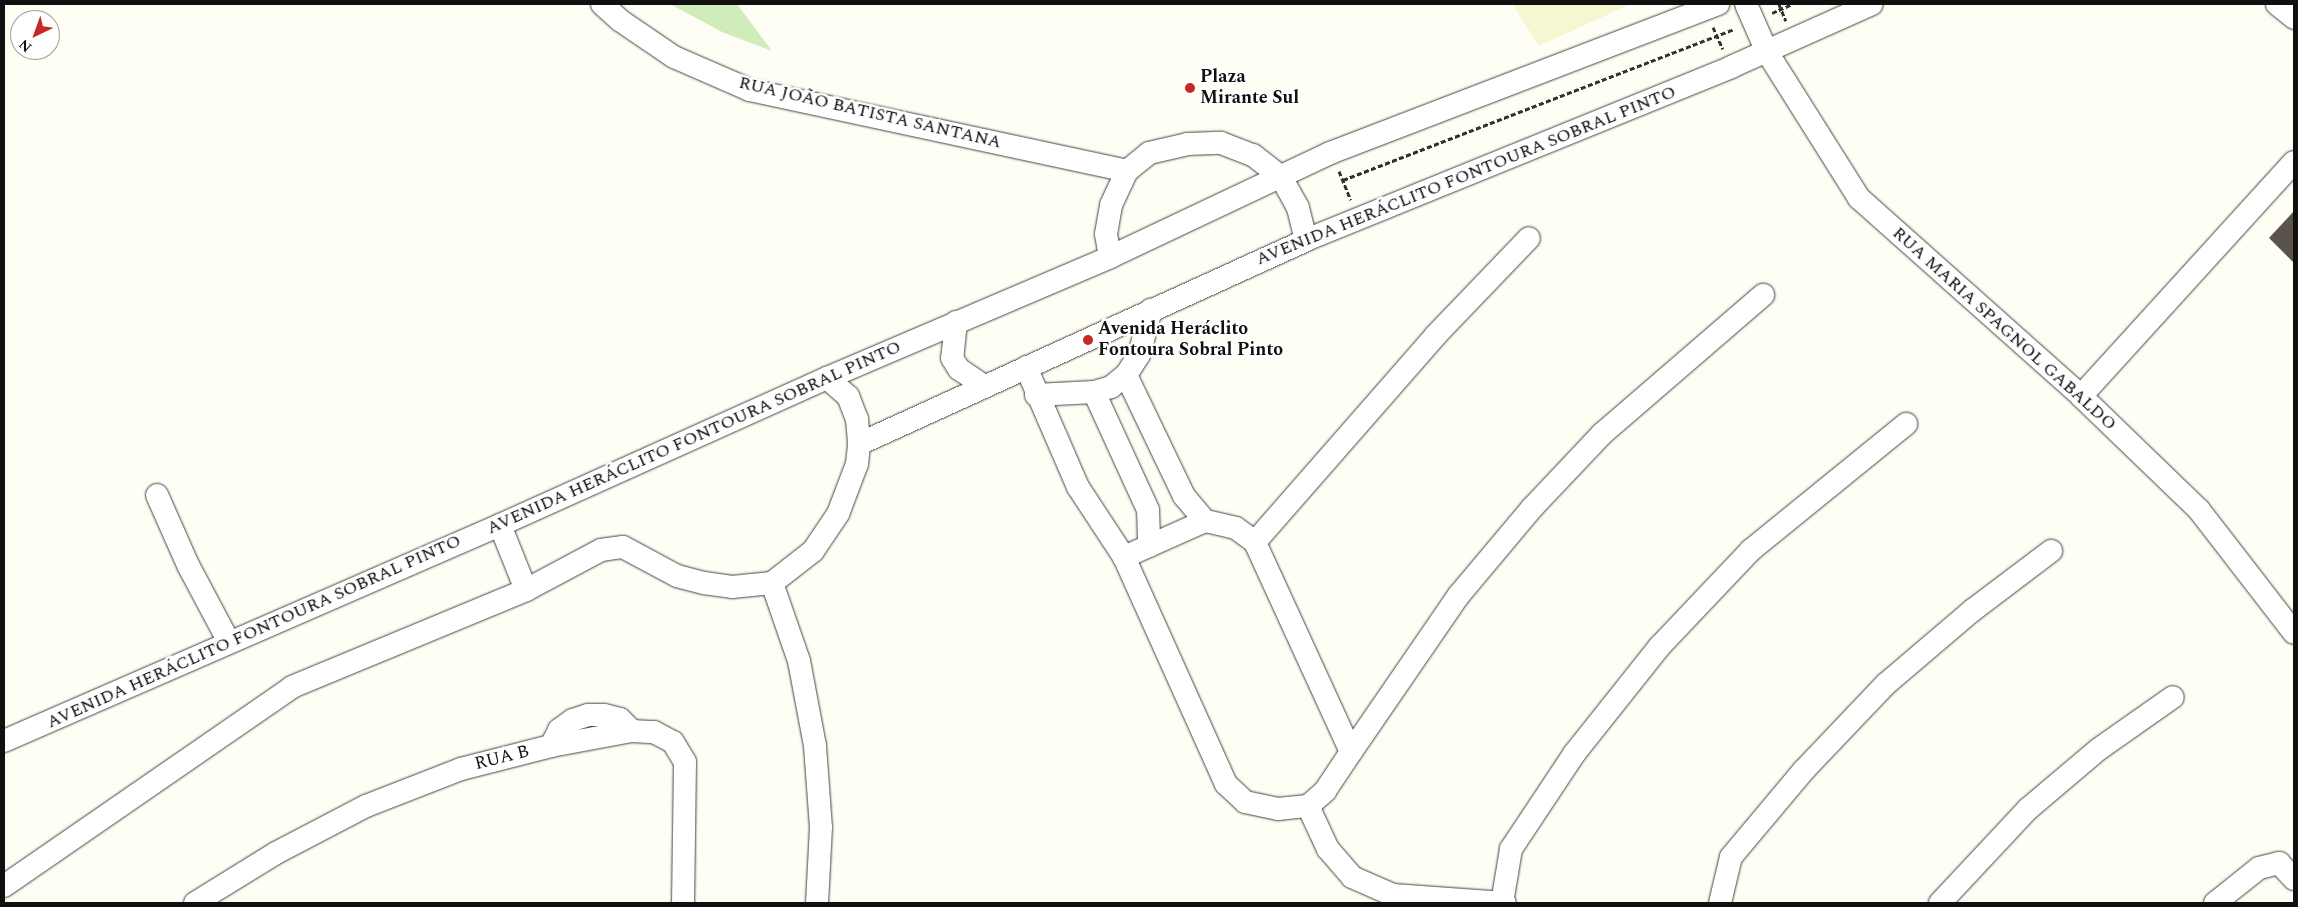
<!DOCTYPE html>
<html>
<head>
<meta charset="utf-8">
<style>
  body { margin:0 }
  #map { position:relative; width:2298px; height:907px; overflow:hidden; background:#fffef4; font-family:Spectral,serif }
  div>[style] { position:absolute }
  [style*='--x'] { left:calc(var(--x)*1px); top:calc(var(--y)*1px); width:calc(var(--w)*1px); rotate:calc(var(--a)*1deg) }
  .farmland>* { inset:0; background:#f6f7d2 }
  .green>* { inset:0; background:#d0ecbb }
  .building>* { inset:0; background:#5a534c }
  .path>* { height:3px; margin-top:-1.5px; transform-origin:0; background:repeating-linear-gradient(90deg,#323232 0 5px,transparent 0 7.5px) }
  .roads { filter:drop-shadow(0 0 1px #434343) drop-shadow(0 0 1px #434343) }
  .minor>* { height:22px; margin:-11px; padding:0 11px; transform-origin:11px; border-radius:11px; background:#fff }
  .dots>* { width:14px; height:14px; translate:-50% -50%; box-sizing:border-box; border:2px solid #fff; border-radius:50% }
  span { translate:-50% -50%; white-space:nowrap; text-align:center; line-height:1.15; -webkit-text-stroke:5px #fff; paint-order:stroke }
  .poi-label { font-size:18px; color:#101010; font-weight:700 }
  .left { translate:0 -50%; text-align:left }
  .street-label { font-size:18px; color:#101010 }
  .frame { position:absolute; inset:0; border:5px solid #101010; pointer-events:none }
  .north { position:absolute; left:10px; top:10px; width:50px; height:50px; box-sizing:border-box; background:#fff; border:1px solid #9f9f9f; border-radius:50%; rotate:222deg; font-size:14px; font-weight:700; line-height:20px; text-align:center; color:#101010 }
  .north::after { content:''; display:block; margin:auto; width:18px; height:22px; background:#c62923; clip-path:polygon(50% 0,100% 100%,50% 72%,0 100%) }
</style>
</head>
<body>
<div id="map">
  <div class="farmland">
    <i style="clip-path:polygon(1512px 4px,1631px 4px,1539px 46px)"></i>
  </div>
  <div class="green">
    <i style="clip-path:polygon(670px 4px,737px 4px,772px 51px,722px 32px)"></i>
  </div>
  <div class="building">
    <i style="clip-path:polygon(2294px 211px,2294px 263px,2269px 238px)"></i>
  </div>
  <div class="path">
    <i style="--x:1779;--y:4;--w:18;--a:68"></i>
    <i style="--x:1772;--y:13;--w:22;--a:-24"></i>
    <i style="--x:1713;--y:27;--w:24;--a:66"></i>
    <i style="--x:1339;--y:171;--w:31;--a:68"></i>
    <i style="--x:1343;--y:180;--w:419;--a:-21.1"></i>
  </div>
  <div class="roads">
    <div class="minor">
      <i style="--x:602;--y:4;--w:25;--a:42"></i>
      <i style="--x:621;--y:21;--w:64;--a:34.2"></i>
      <i style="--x:674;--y:57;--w:83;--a:23.5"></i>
      <i style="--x:750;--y:90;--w:386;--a:12.1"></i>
      <i style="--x:1746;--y:4;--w:52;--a:66.4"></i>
      <i style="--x:1767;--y:52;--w:173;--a:57.8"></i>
      <i style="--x:1859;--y:198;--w:297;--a:41.7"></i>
      <i style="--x:2081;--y:396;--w:164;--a:44"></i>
      <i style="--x:2199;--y:510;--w:155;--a:52.3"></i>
      <i style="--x:2277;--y:4;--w:22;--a:39"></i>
      <i style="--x:1110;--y:257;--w:23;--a:-100"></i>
      <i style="--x:1106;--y:234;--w:29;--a:-80"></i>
      <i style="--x:1111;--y:205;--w:38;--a:-65"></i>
      <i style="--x:1127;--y:171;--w:28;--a:-39"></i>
      <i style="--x:1149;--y:153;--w:39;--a:-13"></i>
      <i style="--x:1187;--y:144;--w:34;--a:-2"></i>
      <i style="--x:1221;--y:143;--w:34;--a:21"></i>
      <i style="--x:1253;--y:155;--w:36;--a:38"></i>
      <i style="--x:1281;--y:177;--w:35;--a:61"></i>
      <i style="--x:1298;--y:208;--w:33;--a:76"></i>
      <i style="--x:956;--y:322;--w:36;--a:96"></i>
      <i style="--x:952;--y:358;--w:13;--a:58"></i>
      <i style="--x:959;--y:369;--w:30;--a:34"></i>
      <i style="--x:1026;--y:367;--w:131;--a:66.6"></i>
      <i style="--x:1078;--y:487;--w:84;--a:56.7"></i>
      <i style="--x:1124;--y:557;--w:249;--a:65.8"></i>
      <i style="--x:1226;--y:784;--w:26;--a:43"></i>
      <i style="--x:1245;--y:802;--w:34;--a:12"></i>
      <i style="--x:1278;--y:809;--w:30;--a:-6"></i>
      <i style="--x:1308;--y:806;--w:23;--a:-41"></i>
      <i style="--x:1325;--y:791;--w:47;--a:-56.3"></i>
      <i style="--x:1351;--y:752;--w:231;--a:-114.6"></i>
      <i style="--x:1255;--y:542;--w:24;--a:-144"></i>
      <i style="--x:1236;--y:528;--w:32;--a:-167"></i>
      <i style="--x:1205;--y:521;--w:89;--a:156"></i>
      <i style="--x:1126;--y:375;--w:134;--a:64.4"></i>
      <i style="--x:1184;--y:496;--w:33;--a:50"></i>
      <i style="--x:827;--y:378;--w:28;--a:41"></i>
      <i style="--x:848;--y:396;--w:25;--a:69"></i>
      <i style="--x:857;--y:419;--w:25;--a:85"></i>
      <i style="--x:1094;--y:392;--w:130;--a:65.4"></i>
      <i style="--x:1148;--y:510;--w:36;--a:88"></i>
      <i style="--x:1036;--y:395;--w:58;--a:-3"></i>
      <i style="--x:1094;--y:392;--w:18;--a:-16"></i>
      <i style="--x:1111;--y:387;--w:19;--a:-39"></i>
      <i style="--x:1126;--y:375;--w:24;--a:-57"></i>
      <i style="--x:1139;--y:355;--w:47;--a:-75.1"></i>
      <i style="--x:2081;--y:396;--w:316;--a:-47.7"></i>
      <i style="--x:157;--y:495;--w:77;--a:66.1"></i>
      <i style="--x:188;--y:565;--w:87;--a:62"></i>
      <i style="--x:500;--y:525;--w:70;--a:68.2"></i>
      <i style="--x:1255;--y:542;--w:275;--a:-48.8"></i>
      <i style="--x:1436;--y:335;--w:134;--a:-46.2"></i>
      <i style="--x:772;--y:583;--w:83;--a:70.9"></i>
      <i style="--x:799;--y:661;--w:86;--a:79.3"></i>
      <i style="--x:815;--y:746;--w:81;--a:85.8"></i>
      <i style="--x:821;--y:827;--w:76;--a:93"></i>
      <i style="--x:4;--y:741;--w:541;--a:-23.53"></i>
      <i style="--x:500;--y:525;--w:359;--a:-24.2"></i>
      <i style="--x:827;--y:378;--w:308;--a:-23.1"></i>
      <i style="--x:1110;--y:257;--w:243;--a:-25.3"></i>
      <i style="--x:1330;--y:153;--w:416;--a:-21"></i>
      <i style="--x:551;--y:746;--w:18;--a:-63"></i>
      <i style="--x:559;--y:730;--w:17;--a:-36"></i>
      <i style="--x:573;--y:720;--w:16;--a:-18"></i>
      <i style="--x:588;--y:715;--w:16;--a:0"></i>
      <i style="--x:604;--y:715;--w:16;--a:14"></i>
      <i style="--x:620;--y:719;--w:17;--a:45"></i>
      <i style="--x:1351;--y:752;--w:191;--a:-55.5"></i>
      <i style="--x:1459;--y:595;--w:114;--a:-50"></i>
      <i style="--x:1532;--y:508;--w:102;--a:-46.6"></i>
      <i style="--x:1602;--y:434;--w:213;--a:-40.8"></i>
      <i style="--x:1308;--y:806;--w:47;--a:65.1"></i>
      <i style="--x:1328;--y:849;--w:37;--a:49"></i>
      <i style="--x:1352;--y:877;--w:45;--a:23.7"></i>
      <i style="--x:1393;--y:895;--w:112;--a:4.1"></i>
      <i style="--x:4;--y:886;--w:350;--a:-34.6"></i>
      <i style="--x:292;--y:687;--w:253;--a:-22.5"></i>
      <i style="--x:526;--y:590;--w:85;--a:-28.1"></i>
      <i style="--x:601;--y:550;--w:22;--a:-8"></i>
      <i style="--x:623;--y:547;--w:61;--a:28.2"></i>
      <i style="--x:677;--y:576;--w:28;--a:15"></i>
      <i style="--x:704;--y:583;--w:28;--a:8"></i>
      <i style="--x:732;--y:587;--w:40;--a:-5.7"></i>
      <i style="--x:772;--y:583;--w:52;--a:-38"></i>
      <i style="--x:813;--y:551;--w:45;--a:-56"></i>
      <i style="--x:838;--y:514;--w:53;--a:-69.2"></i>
      <i style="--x:857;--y:464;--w:20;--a:-84"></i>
      <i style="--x:859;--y:444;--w:491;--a:-24.5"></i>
      <i style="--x:1306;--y:240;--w:459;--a:-22.1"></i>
      <i style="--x:1731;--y:67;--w:154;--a:-24.1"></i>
      <i style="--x:195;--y:903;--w:95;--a:-31.7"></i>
      <i style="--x:276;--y:853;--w:102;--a:-27.6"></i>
      <i style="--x:366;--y:806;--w:102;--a:-21.3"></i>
      <i style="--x:461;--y:769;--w:93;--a:-14.3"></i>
      <i style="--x:551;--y:746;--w:82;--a:-10.5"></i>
      <i style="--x:632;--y:731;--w:22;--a:3"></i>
      <i style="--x:654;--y:732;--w:21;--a:28"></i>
      <i style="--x:673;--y:742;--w:23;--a:59"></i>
      <i style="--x:685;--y:762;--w:141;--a:90.8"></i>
      <i style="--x:1502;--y:903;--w:55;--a:-80.5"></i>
      <i style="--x:1511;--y:849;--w:114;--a:-56.4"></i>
      <i style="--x:1574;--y:754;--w:138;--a:-51.5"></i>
      <i style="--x:1660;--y:646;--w:132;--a:-46.5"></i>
      <i style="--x:1751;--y:550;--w:200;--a:-39.1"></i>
      <i style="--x:1720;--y:903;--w:47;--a:-76.6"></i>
      <i style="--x:1731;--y:857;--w:114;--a:-50"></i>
      <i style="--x:1804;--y:770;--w:119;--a:-46.4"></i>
      <i style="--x:1886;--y:684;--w:114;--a:-40.4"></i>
      <i style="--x:1973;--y:610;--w:98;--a:-37.1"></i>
      <i style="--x:1940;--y:903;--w:129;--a:-46.9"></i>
      <i style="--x:2028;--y:809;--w:93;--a:-40.2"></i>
      <i style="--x:2099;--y:749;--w:90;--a:-35.1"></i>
      <i style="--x:2215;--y:903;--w:56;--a:-38.5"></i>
      <i style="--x:2259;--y:868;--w:21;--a:-14"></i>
      <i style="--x:2279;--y:863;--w:22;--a:47"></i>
    </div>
  </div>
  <div class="dots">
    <i style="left:1190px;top:88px;background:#c62923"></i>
    <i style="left:1088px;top:340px;background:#c62923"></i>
  </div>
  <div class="poi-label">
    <span class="left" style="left:1200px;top:88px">Plaza<br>Mirante Sul</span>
    <span class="left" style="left:1098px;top:340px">Avenida Heráclito<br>Fontoura Sobral Pinto</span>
  </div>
  <div class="street-label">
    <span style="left:870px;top:113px;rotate:13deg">RUA JOÃO BATISTA SANTANA</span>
    <span style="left:1466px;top:176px;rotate:-22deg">AVENIDA HERÁCLITO FONTOURA SOBRAL PINTO</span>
    <span style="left:2004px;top:329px;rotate:42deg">RUA MARIA SPAGNOL GABALDO</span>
    <span style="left:694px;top:438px;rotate:-24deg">AVENIDA HERÁCLITO FONTOURA SOBRAL PINTO</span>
    <span style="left:254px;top:632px;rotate:-24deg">AVENIDA HERÁCLITO FONTOURA SOBRAL PINTO</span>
    <span style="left:502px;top:758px;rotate:-14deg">RUA B</span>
  </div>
  <div class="frame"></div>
  <div class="north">N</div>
</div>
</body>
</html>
